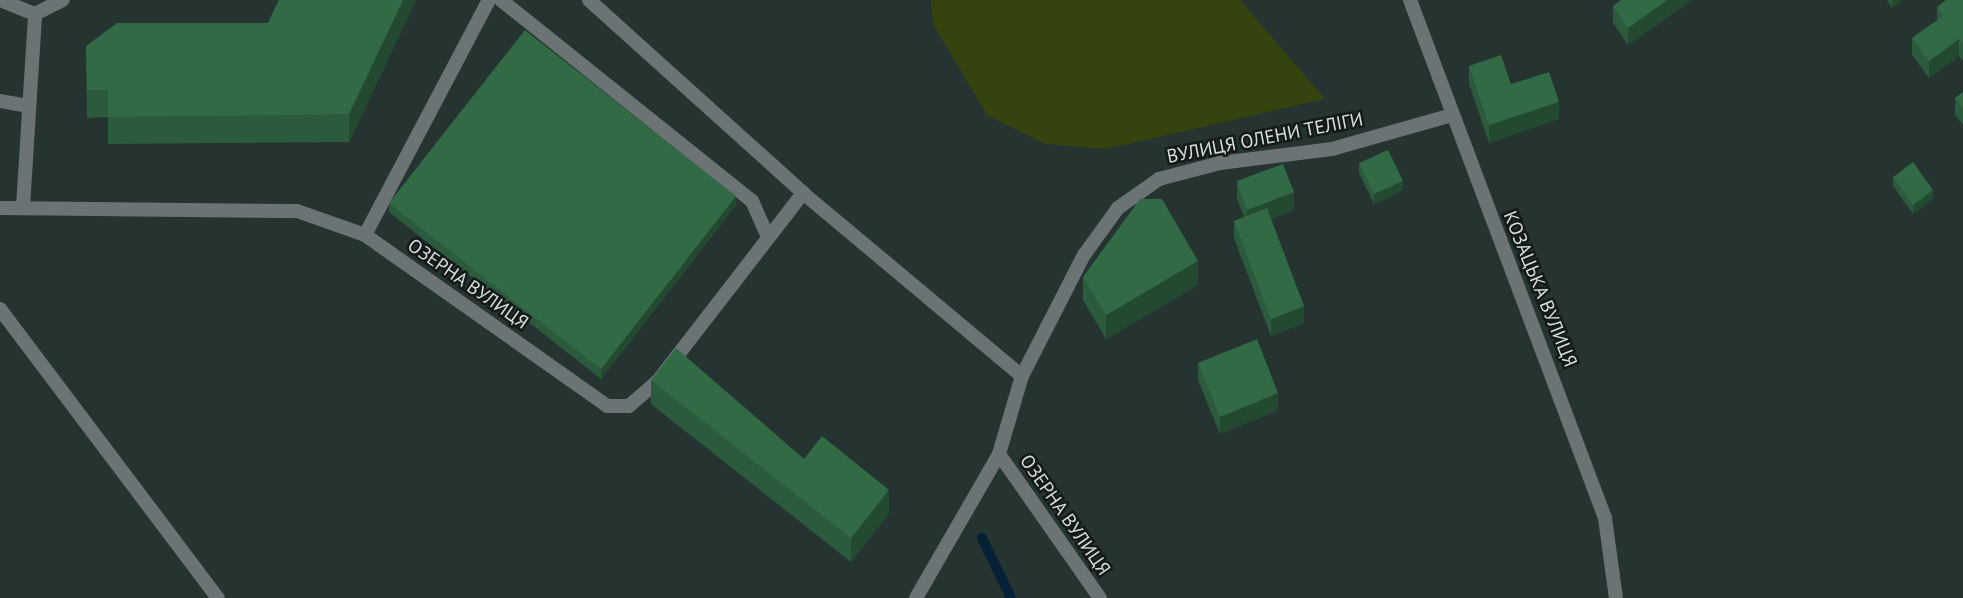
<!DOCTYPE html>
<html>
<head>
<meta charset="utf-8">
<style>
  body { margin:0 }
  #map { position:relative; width:1963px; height:598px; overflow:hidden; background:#253431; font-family:"PT Sans",sans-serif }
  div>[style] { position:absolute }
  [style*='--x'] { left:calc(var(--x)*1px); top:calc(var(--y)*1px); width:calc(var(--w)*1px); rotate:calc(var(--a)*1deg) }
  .green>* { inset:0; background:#35430e }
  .stream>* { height:10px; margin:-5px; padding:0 5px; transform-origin:5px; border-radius:5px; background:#062035 }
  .lane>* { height:14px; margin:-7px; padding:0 7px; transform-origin:7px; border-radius:7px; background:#6c7375 }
  .street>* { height:14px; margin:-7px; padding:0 7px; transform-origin:7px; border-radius:7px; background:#6c7375 }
  .wall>* { inset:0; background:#2b5b3c }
  .shaded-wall>* { inset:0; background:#234a31 }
  .building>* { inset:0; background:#326a46 }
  span { translate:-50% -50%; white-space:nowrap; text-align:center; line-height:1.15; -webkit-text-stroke:5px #131a19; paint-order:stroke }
  .street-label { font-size:19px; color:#d5dedd }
</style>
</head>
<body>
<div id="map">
  <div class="green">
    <i style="clip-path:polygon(931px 0,1240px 0,1325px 99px,1106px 149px,1046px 144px,987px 115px,933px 24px)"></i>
  </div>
  <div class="stream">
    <i style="--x:982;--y:538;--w:67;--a:64.2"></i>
  </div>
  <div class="lane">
    <i style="--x:0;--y:0;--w:38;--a:22"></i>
    <i style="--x:35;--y:14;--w:31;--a:-27"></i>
    <i style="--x:501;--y:0;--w:322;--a:38.7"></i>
    <i style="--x:752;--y:201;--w:39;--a:66"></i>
    <i style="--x:589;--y:0;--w:288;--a:42"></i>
    <i style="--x:803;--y:193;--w:285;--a:39.9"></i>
    <i style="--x:0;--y:101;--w:29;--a:10"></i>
    <i style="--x:23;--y:207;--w:193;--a:-86.4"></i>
    <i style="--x:0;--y:208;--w:297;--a:0.6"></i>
    <i style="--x:297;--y:211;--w:72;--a:19.4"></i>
    <i style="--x:365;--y:235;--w:296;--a:35.2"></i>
    <i style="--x:607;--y:406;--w:22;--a:0"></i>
    <i style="--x:629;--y:406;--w:37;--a:-41"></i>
    <i style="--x:657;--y:382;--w:239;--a:-52.3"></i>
    <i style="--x:365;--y:235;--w:266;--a:-62.2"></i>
    <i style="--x:0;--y:309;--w:362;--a:53"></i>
  </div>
  <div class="street">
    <i style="--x:1410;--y:0;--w:553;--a:69.37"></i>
    <i style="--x:1605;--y:518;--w:81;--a:82.2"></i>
    <i style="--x:999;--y:454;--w:176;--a:55"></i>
    <i style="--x:916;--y:598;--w:166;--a:-60"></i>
    <i style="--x:999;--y:454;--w:81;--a:-73.6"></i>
    <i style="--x:1022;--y:376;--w:136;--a:-62.9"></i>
    <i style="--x:1084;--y:255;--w:58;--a:-54.1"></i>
    <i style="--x:1118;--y:208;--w:50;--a:-35.3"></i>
    <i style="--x:1159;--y:179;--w:63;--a:-14.7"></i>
    <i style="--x:1220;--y:163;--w:113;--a:-7.1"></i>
    <i style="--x:1332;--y:149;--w:122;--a:-15.8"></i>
  </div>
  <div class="wall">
    <i style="clip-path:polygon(279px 0,416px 0,349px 142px,108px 144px,108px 117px,87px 118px,86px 46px,268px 23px)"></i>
    <i style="clip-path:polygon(1692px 0,1628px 45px,1613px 23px,1613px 6px)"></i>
    <i style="clip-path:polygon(1887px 0,1903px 0,1892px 8px)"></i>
    <i style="clip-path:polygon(1963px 0,1963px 61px,1959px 56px,1929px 78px,1912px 55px,1912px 38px,1937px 20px,1937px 7px)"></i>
    <i style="clip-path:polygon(1469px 66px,1511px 84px,1559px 119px,1489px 143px,1469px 84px)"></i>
    <i style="clip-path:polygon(1963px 92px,1963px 125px,1955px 115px,1955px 98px)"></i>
    <i style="clip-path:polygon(1359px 163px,1403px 190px,1374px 204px,1359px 173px)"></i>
    <i style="clip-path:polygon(1893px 177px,1933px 199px,1913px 214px,1893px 186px)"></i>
    <i style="clip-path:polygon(1237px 181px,1294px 210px,1271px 219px,1304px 323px,1271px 336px,1234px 238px,1234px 221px,1244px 217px,1237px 199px)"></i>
    <i style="clip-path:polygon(389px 203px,736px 205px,601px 379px,389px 212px)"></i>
    <i style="clip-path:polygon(1083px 277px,1198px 285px,1106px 339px,1083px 300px)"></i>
    <i style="clip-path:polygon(1198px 363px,1278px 410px,1220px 434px,1198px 380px)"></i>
    <i style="clip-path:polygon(651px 380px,804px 459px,889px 513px,851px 562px,651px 404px)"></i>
  </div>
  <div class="shaded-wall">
    <i style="clip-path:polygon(403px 0,416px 0,349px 142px,349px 114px)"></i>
    <i style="clip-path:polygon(1667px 0,1692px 0,1628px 45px,1628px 28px)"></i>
    <i style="clip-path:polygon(1892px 0,1903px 0,1892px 8px)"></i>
    <i style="clip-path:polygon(1959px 39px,1959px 56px,1929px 78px,1929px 61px)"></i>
    <i style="clip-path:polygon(1559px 102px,1559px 119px,1489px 143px,1489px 125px)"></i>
    <i style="clip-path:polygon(1403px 181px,1403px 190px,1374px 204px,1374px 194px)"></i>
    <i style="clip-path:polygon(1933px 190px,1933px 199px,1913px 214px,1913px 205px)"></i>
    <i style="clip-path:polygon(1294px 192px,1294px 210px,1247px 228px,1247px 210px)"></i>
    <i style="clip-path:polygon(736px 196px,736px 205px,601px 379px,601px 369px)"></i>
    <i style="clip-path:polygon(1198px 261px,1198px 285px,1106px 339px,1106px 315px)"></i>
    <i style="clip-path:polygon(1304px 306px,1304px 323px,1271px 336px,1271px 319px)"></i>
    <i style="clip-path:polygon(1278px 393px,1278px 410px,1220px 434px,1220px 417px)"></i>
    <i style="clip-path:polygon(889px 490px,889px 513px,851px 562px,851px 538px)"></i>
  </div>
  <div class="building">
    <i style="clip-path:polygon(279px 0,403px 0,349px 114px,108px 117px,108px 90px,87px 90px,86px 46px,117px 23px,268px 23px)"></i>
    <i style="clip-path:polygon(1621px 0,1667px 0,1628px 28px,1613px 6px)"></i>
    <i style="clip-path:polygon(1946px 0,1963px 0,1963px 43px,1959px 39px,1929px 61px,1912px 38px,1943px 16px,1937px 7px)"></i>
    <i style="clip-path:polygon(525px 30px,736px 196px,601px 369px,389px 203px)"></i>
    <i style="clip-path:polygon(1501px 55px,1511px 84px,1549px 72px,1559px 102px,1489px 125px,1469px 66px)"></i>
    <i style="clip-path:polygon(1963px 92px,1963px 108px,1955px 98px)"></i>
    <i style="clip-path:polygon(1388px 150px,1403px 181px,1374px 194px,1359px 163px)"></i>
    <i style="clip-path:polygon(1913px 162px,1933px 190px,1913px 205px,1893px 177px)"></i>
    <i style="clip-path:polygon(1283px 164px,1294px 192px,1247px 210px,1237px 181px)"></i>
    <i style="clip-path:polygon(1140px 199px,1162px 199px,1198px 261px,1106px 315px,1083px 277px)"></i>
    <i style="clip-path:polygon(1267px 208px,1304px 306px,1271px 319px,1234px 221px)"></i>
    <i style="clip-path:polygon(1257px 339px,1278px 393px,1220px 417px,1198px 363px)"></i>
    <i style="clip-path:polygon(676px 348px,804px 459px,822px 436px,889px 490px,851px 538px,651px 380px)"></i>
  </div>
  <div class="street-label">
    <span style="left:1265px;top:138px;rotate:-11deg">ВУЛИЦЯ ОЛЕНИ ТЕЛІГИ</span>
    <span style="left:468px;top:284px;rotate:35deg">ОЗЕРНА ВУЛИЦЯ</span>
    <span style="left:1540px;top:289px;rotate:68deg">КОЗАЦЬКА ВУЛИЦЯ</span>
    <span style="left:1065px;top:515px;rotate:55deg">ОЗЕРНА ВУЛИЦЯ</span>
  </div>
</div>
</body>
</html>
